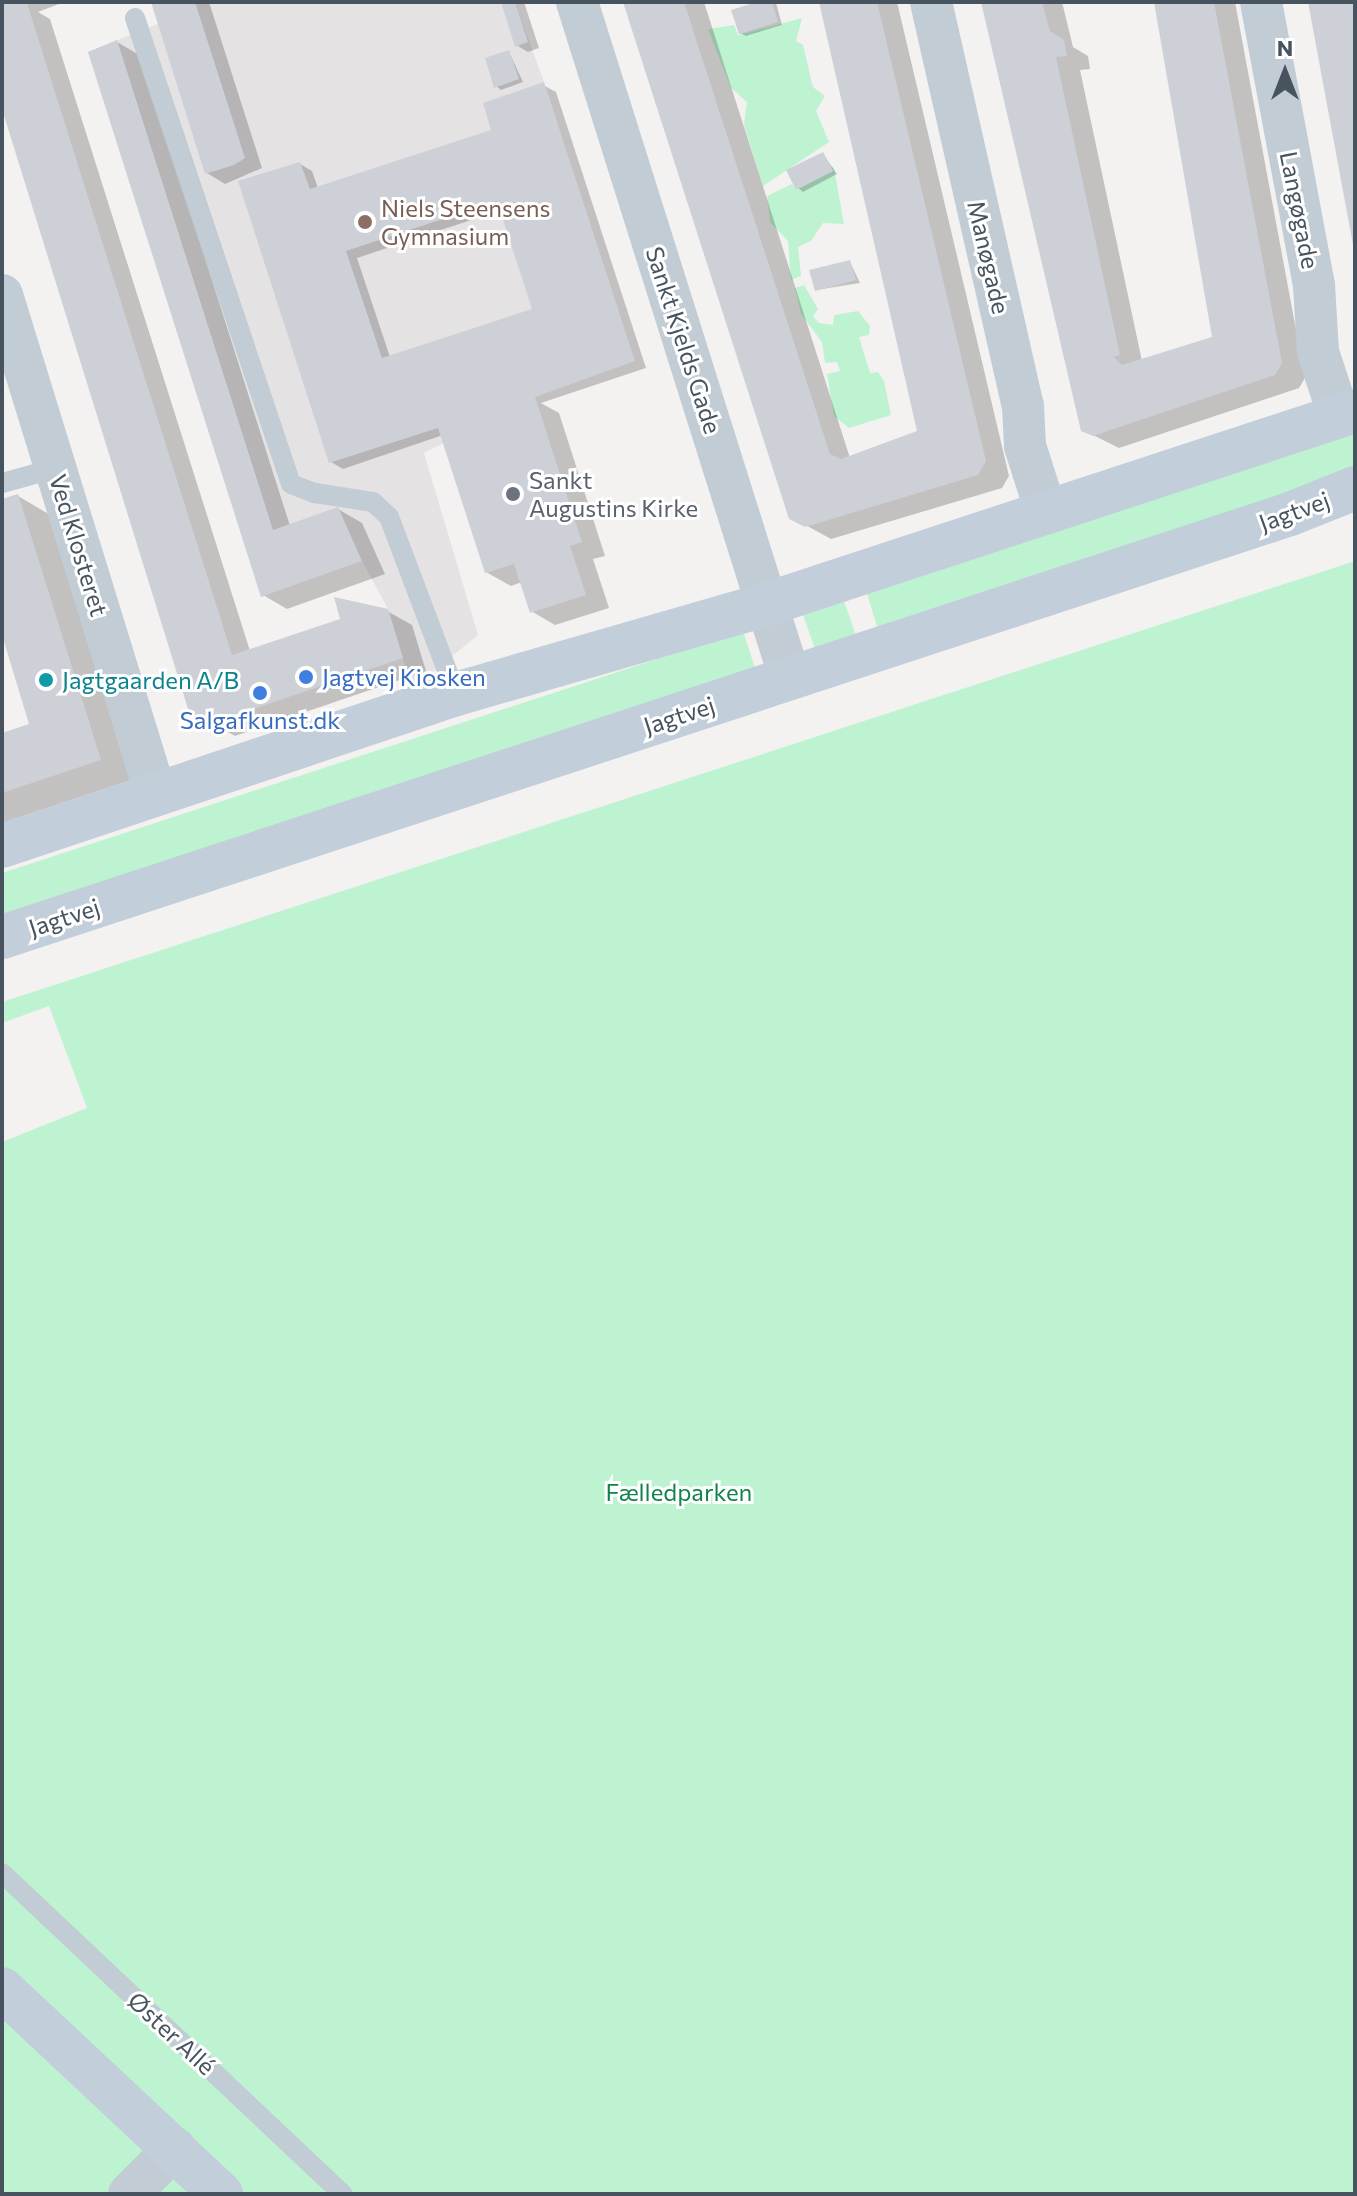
<!DOCTYPE html>
<html>
<head>
<meta charset="utf-8">
<style>
  body { margin:0 }
  #map { position:relative; width:1357px; height:2196px; overflow:hidden; background:#f4f1f1; font-family:Commissioner,sans-serif }
  div>[style] { position:absolute }
  [style*='--x'] { left:calc(var(--x)*1px); top:calc(var(--y)*1px); width:calc(var(--w)*1px); rotate:calc(var(--a)*1deg) }
  .education>* { inset:0; background:#e5e2e3 }
  .green>* { inset:0; background:#bef3d2 }
  .shadow>* { inset:0; background:#0003 }
  .building>* { inset:0; background:#cdd0d6 }
  .lane>* { height:20px; margin:-10px; padding:0 10px; transform-origin:10px; border-radius:10px; background:#c1ccd4 }
  .street>* { height:42px; margin:-21px; padding:0 21px; transform-origin:21px; border-radius:21px; background:#c1ccd4 }
  .secondary>* { height:44px; margin:-22px; padding:0 22px; transform-origin:22px; border-radius:22px; background:#c3cedb }
  .dots>* { width:22px; height:22px; translate:-50% -50%; box-sizing:border-box; border:4px solid #fff; border-radius:50% }
  span { translate:-50% -50%; white-space:nowrap; text-align:center; line-height:1.15; -webkit-text-stroke:6px #fff; paint-order:stroke }
  .education-label { font-size:24px; color:#785e54 }
  .left { translate:0 -50%; text-align:left }
  .street-label { font-size:24px; color:#475460 }
  .worship-label { font-size:24px; color:#5b616d }
  .shop-label { font-size:24px; color:#366cbe }
  .culture-label { font-size:24px; color:#0d838f }
  .park-label { font-size:24px; color:#11834a }
  .frame { position:absolute; inset:0; border:4px solid #475460; pointer-events:none }
  .north { position:absolute; left:1245px; top:32px; width:80px; height:80px; -webkit-text-stroke:6px #fff; paint-order:stroke; rotate:0deg; font-size:22px; font-weight:700; line-height:32px; text-align:center; color:#475460 }
  .north::after { content:''; display:block; margin:auto; width:28px; height:36px; background:#475460; clip-path:polygon(50% 0,100% 100%,50% 72%,0 100%) }
</style>
</head>
<body>
<div id="map">
  <div class="education">
    <i style="clip-path:polygon(184px 2px,515px 2px,544px 82px,535px 397px,424px 453px,478px 635px,412px 689px,388px 609px,362px 561px,261px 597px,88px 52px,187px 12px)"></i>
  </div>
  <div class="green">
    <i style="clip-path:polygon(802px 18px,796px 41px,803px 45px,813px 87px,825px 96px,816px 111px,829px 142px,763px 186px,744px 125px,747px 102px,731px 88px,708px 29px,734px 25px,738px 35px)"></i>
    <i style="clip-path:polygon(831px 165px,834px 168px,844px 224px,823px 223px,811px 241px,798px 247px,801px 276px,791px 280px,788px 241px,770px 222px,767px 196px,792px 184px,796px 190px,833px 171px)"></i>
    <i style="clip-path:polygon(804px 285px,818px 309px,813px 316px,819px 323px,833px 325px,834px 315px,858px 311px,870px 326px,869px 335px,859px 337px,870px 373px,878px 372px,884px 381px,891px 415px,849px 428px,834px 416px,827px 374px,840px 371px,837px 362px,825px 363px,822px 342px,801px 314px,795px 288px)"></i>
    <i style="clip-path:polygon(1355px 430px,1355px 467px,1287px 496px,878px 630px,866px 590px)"></i>
    <i style="clip-path:polygon(1355px 561px,1355px 2194px,2px 2194px,2px 1142px,87px 1108px,49px 1006px,2px 1023px,2px 1002px)"></i>
    <i style="clip-path:polygon(843px 598px,857px 638px,816px 652px,802px 612px)"></i>
    <i style="clip-path:polygon(743px 631px,756px 671px,2px 917px,2px 873px)"></i>
  </div>
  <div class="shadow">
    <i style="clip-path:polygon(2px 2px,64px 2px,38px 12px,50px 19px,250px 651px,387px 611px,412px 625px,426px 671px,235px 736px,191px 711px,2px 103px)"></i>
    <i style="clip-path:polygon(153px 2px,209px 2px,262px 168px,225px 184px,207px 173px)"></i>
    <i style="clip-path:polygon(503px 2px,524px 2px,539px 48px,528px 52px,516px 45px)"></i>
    <i style="clip-path:polygon(625px 2px,704px 2px,850px 458px,919px 433px,822px 2px,897px 2px,1009px 476px,1002px 488px,831px 539px,791px 517px)"></i>
    <i style="clip-path:polygon(763px 2px,776px 3px,782px 25px,746px 36px,740px 33px)"></i>
    <i style="clip-path:polygon(984px 2px,1062px 2px,1073px 47px,1088px 56px,1090px 69px,1080px 70px,1142px 361px,1215px 339px,1156px 2px,1235px 2px,1305px 378px,1299px 388px,1119px 448px,1083px 430px)"></i>
    <i style="clip-path:polygon(117px 42px,141px 56px,290px 526px,338px 509px,362px 523px,385px 574px,287px 609px,263px 595px)"></i>
    <i style="clip-path:polygon(509px 52px,523px 82px,501px 90px,496px 86px)"></i>
    <i style="clip-path:polygon(evenodd,543px 85px,556px 92px,646px 368px,541px 403px,559px 413px,605px 556px,593px 559px,609px 608px,555px 625px,531px 611px,522px 582px,511px 586px,486px 572px,443px 435px,343px 469px,331px 462px,300px 164px,312px 171px,318px 188px,494px 131px,543px 85px,501px 210px,534px 310px,390px 357px,357px 258px,501px 210px)"></i>
    <i style="clip-path:polygon(823px 154px,837px 174px,803px 192px,798px 188px)"></i>
    <i style="clip-path:polygon(850px 262px,860px 283px,816px 290px)"></i>
    <i style="clip-path:polygon(18px 496px,52px 516px,134px 779px,2px 823px,2px 735px,31px 726px,2px 628px,2px 501px)"></i>
  </div>
  <div class="building">
    <i style="clip-path:polygon(2px 2px,27px 3px,232px 655px,340px 619px,334px 597px,388px 609px,403px 658px,209px 724px,189px 712px,2px 109px)"></i>
    <i style="clip-path:polygon(151px 2px,195px 2px,245px 158px,234px 165px,205px 174px)"></i>
    <i style="clip-path:polygon(501px 2px,515px 2px,528px 42px,515px 47px)"></i>
    <i style="clip-path:polygon(623px 2px,684px 2px,830px 454px,841px 459px,917px 431px,819px 2px,877px 2px,986px 461px,978px 475px,805px 527px,789px 519px)"></i>
    <i style="clip-path:polygon(757px 2px,772px 2px,778px 22px,739px 34px,731px 10px)"></i>
    <i style="clip-path:polygon(981px 2px,1042px 2px,1050px 31px,1064px 40px,1067px 56px,1056px 57px,1120px 355px,1114px 357px,1122px 365px,1212px 337px,1154px 2px,1214px 2px,1282px 363px,1275px 375px,1093px 436px,1081px 431px)"></i>
    <i style="clip-path:polygon(1308px 2px,1355px 2px,1355px 245px,1353px 245px)"></i>
    <i style="clip-path:polygon(117px 40px,273px 530px,338px 507px,362px 561px,261px 597px,88px 52px)"></i>
    <i style="clip-path:polygon(509px 50px,519px 79px,494px 88px,485px 58px)"></i>
    <i style="clip-path:polygon(evenodd,544px 82px,635px 361px,535px 397px,582px 542px,570px 546px,586px 595px,530px 613px,514px 564px,485px 573px,438px 428px,329px 463px,238px 181px,300px 162px,310px 189px,491px 130px,483px 103px,544px 82px,497px 201px,532px 309px,382px 358px,346px 251px,497px 201px)"></i>
    <i style="clip-path:polygon(823px 152px,833px 171px,796px 190px,786px 170px)"></i>
    <i style="clip-path:polygon(850px 260px,856px 280px,815px 291px,809px 270px)"></i>
    <i style="clip-path:polygon(18px 494px,101px 760px,2px 793px,2px 733px,29px 724px,2px 635px,2px 499px)"></i>
  </div>
  <div class="lane">
    <i style="--x:135;--y:18;--w:491;--a:71.5"></i>
    <i style="--x:291;--y:484;--w:26;--a:21"></i>
    <i style="--x:315;--y:493;--w:59;--a:8.8"></i>
    <i style="--x:373;--y:502;--w:22;--a:43"></i>
    <i style="--x:389;--y:517;--w:189;--a:69.3"></i>
    <i style="--x:2;--y:483;--w:56;--a:-15.5"></i>
    <i style="--x:2;--y:1873;--w:468;--a:43.3"></i>
  </div>
  <div class="street">
    <i style="--x:577;--y:2;--w:709;--a:72.51"></i>
    <i style="--x:931;--y:2;--w:414;--a:77.2"></i>
    <i style="--x:1023;--y:406;--w:40;--a:87.1"></i>
    <i style="--x:1025;--y:446;--w:69;--a:72.3"></i>
    <i style="--x:1261;--y:2;--w:288;--a:79.4"></i>
    <i style="--x:1314;--y:285;--w:67;--a:86.6"></i>
    <i style="--x:1318;--y:352;--w:67;--a:71.8"></i>
    <i style="--x:2;--y:295;--w:523;--a:72.88"></i>
    <i style="--x:129;--y:2194;--w:65;--a:-45"></i>
  </div>
  <div class="secondary">
    <i style="--x:2;--y:846;--w:479;--a:-18.5"></i>
    <i style="--x:456;--y:694;--w:324;--a:-16.1"></i>
    <i style="--x:767;--y:604;--w:619;--a:-18.17"></i>
    <i style="--x:2;--y:937;--w:1356;--a:-18.18"></i>
    <i style="--x:1290;--y:514;--w:70;--a:-21.8"></i>
    <i style="--x:2;--y:1989;--w:300;--a:43.1"></i>
  </div>
  <div class="dots">
    <i style="left:365px;top:222px;background:#8d6e63"></i>
    <i style="left:513px;top:494px;background:#6b7280"></i>
    <i style="left:306px;top:677px;background:#3f7fe0"></i>
    <i style="left:46px;top:680px;background:#0f9aa8"></i>
    <i style="left:260px;top:693px;background:#3f7fe0"></i>
  </div>
  <div class="education-label">
    <span class="left" style="left:381px;top:222px">Niels Steensens<br>Gymnasium</span>
  </div>
  <div class="street-label">
    <span style="left:1300px;top:210px;rotate:79deg">Langøgade</span>
    <span style="left:989px;top:257px;rotate:77deg">Manøgade</span>
    <span style="left:684px;top:340px;rotate:72deg">Sankt Kjelds Gade</span>
    <span style="left:1294px;top:511px;rotate:-20deg">Jagtvej</span>
    <span style="left:79px;top:545px;rotate:73deg">Ved Klosteret</span>
    <span style="left:679px;top:715px;rotate:-18deg">Jagtvej</span>
    <span style="left:64px;top:917px;rotate:-18deg">Jagtvej</span>
    <span style="left:172px;top:2033px;rotate:43deg">Øster Allé</span>
  </div>
  <div class="worship-label">
    <span class="left" style="left:529px;top:494px">Sankt<br>Augustins Kirke</span>
  </div>
  <div class="shop-label">
    <span class="left" style="left:322px;top:677px">Jagtvej Kiosken</span>
    <span style="left:260px;top:720px">Salgafkunst.dk</span>
  </div>
  <div class="culture-label">
    <span class="left" style="left:62px;top:680px">Jagtgaarden A/B</span>
  </div>
  <div class="park-label">
    <span style="left:679px;top:1492px">Fælledparken</span>
  </div>
  <div class="frame"></div>
  <div class="north">N</div>
</div>
</body>
</html>
